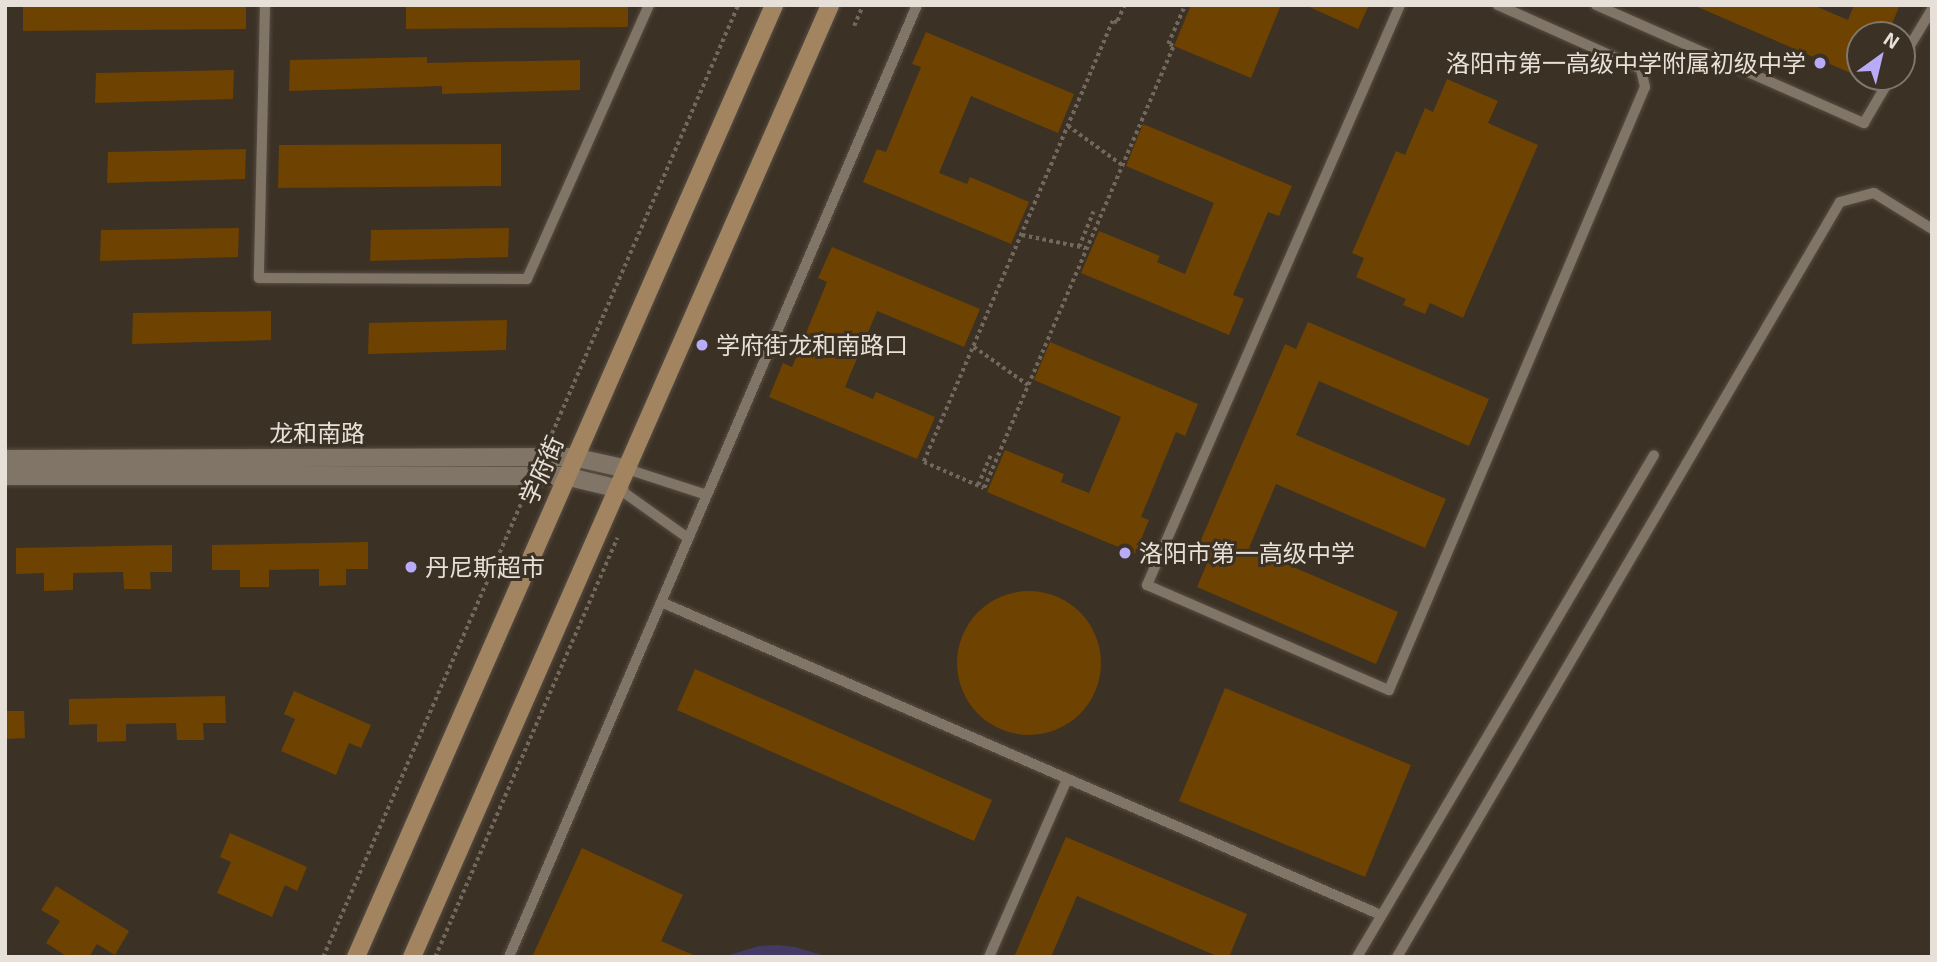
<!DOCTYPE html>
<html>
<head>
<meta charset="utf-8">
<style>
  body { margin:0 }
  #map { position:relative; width:1937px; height:962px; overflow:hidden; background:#3c3125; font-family:"Exo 2","Noto Sans SC",sans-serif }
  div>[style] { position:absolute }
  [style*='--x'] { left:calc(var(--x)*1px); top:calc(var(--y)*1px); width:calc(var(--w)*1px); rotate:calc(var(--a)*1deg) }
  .green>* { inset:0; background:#433b64 }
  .building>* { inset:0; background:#6e4200 }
  .round { border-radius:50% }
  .path>* { height:3.5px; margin-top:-1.75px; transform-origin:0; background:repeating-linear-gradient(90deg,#72685d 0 3.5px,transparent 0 7px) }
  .roads { filter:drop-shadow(0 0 2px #564d43) drop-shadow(0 0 2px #564d43) }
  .service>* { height:10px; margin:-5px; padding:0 5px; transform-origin:5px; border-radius:5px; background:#817567 }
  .minor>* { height:18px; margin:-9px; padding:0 9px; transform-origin:9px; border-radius:9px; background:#817567 }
  .secondary>* { height:18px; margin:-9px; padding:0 9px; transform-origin:9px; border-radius:9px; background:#a28460 }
  .dots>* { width:19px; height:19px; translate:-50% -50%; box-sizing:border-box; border:4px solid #3c3125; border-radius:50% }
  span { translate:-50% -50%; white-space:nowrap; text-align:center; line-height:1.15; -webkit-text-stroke:6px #3c3125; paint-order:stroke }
  .poi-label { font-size:24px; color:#e7e0d8 }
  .right { translate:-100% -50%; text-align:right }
  .left { translate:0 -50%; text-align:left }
  .street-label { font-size:24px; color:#e7e0d8 }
  .frame { position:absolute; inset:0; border:7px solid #e7e0d8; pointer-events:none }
  .north { position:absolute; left:1846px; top:21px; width:70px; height:70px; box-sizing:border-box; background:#3c3125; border:2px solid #80776d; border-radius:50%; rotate:34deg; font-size:19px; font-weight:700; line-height:28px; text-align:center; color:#e7e0d8 }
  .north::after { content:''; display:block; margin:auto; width:24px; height:32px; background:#b8abf7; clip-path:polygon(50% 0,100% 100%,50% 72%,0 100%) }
</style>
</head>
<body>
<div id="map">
  <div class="green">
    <i style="clip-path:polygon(777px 945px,795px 947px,829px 957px,723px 957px,759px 946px)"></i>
  </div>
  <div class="building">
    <i style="clip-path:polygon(23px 5px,246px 5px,246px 29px,23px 31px)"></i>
    <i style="clip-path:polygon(406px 5px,628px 5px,628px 27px,406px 29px)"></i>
    <i style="clip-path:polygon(1191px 5px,1281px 5px,1251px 78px,1174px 46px)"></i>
    <i style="clip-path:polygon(1305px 5px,1369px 5px,1358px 29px)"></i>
    <i style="clip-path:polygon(1693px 5px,1813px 5px,1848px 20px,1854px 5px,1900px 5px,1887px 35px,1860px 35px,1860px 77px)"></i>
    <i style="clip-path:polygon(926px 32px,1074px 94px,1058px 133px,971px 96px,939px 173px,967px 184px,970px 177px,1029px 202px,1011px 244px,863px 182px,877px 149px,886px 152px,921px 67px,912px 64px)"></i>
    <i style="clip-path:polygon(427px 57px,427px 63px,580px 60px,580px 90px,442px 94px,442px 86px,289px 91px,290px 60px)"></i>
    <i style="clip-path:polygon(234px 70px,233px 99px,95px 103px,96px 73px)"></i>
    <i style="clip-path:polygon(1447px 79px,1498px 101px,1488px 123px,1538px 145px,1463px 318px,1430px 303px,1425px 314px,1403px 305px,1406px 299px,1356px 277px,1364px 258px,1352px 253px,1396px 151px,1405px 155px,1425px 108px,1433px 112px)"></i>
    <i style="clip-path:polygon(1143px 124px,1292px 186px,1279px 216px,1268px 212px,1233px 295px,1244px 299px,1229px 335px,1081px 273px,1099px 231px,1160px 256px,1157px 262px,1185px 274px,1214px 203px,1126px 166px)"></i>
    <i style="clip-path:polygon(501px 144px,501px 186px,278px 188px,279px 145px)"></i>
    <i style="clip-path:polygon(246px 149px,245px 179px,107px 183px,108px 152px)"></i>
    <i style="clip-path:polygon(239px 228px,238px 257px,100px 261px,101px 230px)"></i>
    <i style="clip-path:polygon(509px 228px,508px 257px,370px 261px,371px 230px)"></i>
    <i style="clip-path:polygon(832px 247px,980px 309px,964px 347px,877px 311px,845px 387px,873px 399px,876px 392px,935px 417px,917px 459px,769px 397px,783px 363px,792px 367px,827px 282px,818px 278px)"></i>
    <i style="clip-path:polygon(271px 311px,271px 340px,132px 344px,133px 313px)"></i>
    <i style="clip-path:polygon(507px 320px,506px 350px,368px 354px,369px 323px)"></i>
    <i style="clip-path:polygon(1308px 322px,1489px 399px,1469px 446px,1319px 381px,1296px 435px,1446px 499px,1425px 548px,1276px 484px,1249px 548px,1398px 612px,1376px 664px,1197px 587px,1208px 561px,1194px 556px,1285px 344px,1296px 349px)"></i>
    <i style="clip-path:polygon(1050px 342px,1198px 404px,1185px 436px,1176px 432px,1141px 517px,1149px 520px,1135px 554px,987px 492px,1005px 450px,1064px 474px,1061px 482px,1089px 493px,1121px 417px,1034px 380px)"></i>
    <i style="clip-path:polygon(368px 542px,368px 569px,346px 569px,346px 585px,319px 586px,319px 569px,269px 570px,269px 587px,240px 587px,240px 570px,212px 570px,212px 545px)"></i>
    <i style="clip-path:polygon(172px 545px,172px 572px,150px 572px,151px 589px,124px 589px,123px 572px,73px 573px,73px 590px,44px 591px,44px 573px,16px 574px,16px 548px)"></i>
    <i class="round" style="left:957px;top:591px;width:144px;height:144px"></i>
    <i style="clip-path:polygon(695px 669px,992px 800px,974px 841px,677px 710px)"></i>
    <i style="clip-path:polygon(1225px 688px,1411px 765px,1365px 877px,1179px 801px)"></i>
    <i style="clip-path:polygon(294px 691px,371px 725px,361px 748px,349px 743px,336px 775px,281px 751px,295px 719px,284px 714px)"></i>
    <i style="clip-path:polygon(225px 696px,226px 723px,203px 723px,204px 740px,177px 740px,176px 723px,126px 724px,126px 741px,97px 742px,97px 724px,69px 725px,69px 699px)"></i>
    <i style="clip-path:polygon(5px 711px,24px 711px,25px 738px,5px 739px)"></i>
    <i style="clip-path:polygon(230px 833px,307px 867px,297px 891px,285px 885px,272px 917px,217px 893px,231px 862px,220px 857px)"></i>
    <i style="clip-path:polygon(1066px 837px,1247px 914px,1229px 957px,1219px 957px,1077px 896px,1051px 957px,1014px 957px)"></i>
    <i style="clip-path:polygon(582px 848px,683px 895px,661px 941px,698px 957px,532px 957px)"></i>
    <i style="clip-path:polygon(56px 886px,129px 931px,115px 955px,97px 944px,89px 957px,68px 957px,46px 943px,60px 921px,41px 910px)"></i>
  </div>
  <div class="path">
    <i style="--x:1125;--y:5;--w:20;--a:114"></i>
    <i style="--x:1117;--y:23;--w:4;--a:-153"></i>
    <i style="--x:1113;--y:21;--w:480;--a:113.2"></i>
    <i style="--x:924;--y:462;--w:65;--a:23.4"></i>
    <i style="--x:984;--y:488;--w:481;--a:-66.8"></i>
    <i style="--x:1173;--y:46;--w:5;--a:-158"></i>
    <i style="--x:1168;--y:44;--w:43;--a:-66.4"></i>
    <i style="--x:854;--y:26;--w:23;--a:-67"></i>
    <i style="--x:1068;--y:126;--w:67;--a:35.8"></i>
    <i style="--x:1022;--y:235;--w:65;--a:11.5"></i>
    <i style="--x:1079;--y:247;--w:38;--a:-68"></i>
    <i style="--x:974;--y:347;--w:66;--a:35.1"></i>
    <i style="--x:549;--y:440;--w:474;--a:-66.5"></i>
    <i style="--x:978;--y:485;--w:34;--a:-67"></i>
    <i style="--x:323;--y:957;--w:507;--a:-66.42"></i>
    <i style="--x:435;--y:957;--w:457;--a:-66.5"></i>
  </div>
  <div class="roads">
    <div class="service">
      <i style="--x:265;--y:5;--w:273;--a:91.3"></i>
      <i style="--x:259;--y:278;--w:268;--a:0.2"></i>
      <i style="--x:527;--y:279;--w:300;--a:-66"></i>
      <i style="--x:1400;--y:5;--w:633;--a:113.57"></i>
      <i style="--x:1147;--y:585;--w:264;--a:23.5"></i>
      <i style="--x:1389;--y:690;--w:655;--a:-67"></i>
      <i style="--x:1645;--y:87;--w:18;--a:-103"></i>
      <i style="--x:1641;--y:69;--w:157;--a:-155.9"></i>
      <i style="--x:1596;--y:5;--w:293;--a:23.8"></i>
      <i style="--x:1864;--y:123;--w:53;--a:-59.6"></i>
      <i style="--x:1902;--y:59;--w:58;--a:-59"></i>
      <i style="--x:627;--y:469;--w:84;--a:18"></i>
      <i style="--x:619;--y:489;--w:85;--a:35.4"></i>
      <i style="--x:661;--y:602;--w:785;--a:23.5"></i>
      <i style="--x:509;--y:957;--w:1036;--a:-66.8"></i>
      <i style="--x:989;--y:957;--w:194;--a:-66.3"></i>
      <i style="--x:1357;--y:957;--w:583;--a:-59.39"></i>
      <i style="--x:1397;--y:957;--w:875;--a:-59.6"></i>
      <i style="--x:1840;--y:202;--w:35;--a:-15"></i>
      <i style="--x:1874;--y:193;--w:68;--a:31.8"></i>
    </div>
    <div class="minor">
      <i style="--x:5;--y:459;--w:568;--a:-0.2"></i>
      <i style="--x:573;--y:457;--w:55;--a:12.5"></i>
      <i style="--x:5;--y:476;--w:560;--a:0"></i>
      <i style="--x:565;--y:476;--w:56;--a:13.5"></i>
    </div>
    <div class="secondary">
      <i style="--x:356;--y:957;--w:1040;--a:-66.29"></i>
      <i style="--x:412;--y:957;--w:1040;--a:-66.29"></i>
    </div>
  </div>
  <div class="dots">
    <i style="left:1820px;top:63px;background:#b8abf7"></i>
    <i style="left:702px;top:345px;background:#b8abf7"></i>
    <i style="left:1125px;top:553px;background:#b8abf7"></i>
    <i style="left:411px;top:567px;background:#b8abf7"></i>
  </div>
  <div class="poi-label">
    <span class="right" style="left:1806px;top:63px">洛阳市第一高级中学附属初级中学</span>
    <span class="left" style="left:716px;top:345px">学府街龙和南路口</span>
    <span class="left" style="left:1139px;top:553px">洛阳市第一高级中学</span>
    <span class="left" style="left:425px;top:567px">丹尼斯超市</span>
  </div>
  <div class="street-label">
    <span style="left:317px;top:433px">龙和南路</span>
    <span style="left:541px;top:470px;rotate:-66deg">学府街</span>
  </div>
  <div class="frame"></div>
  <div class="north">N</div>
</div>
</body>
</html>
